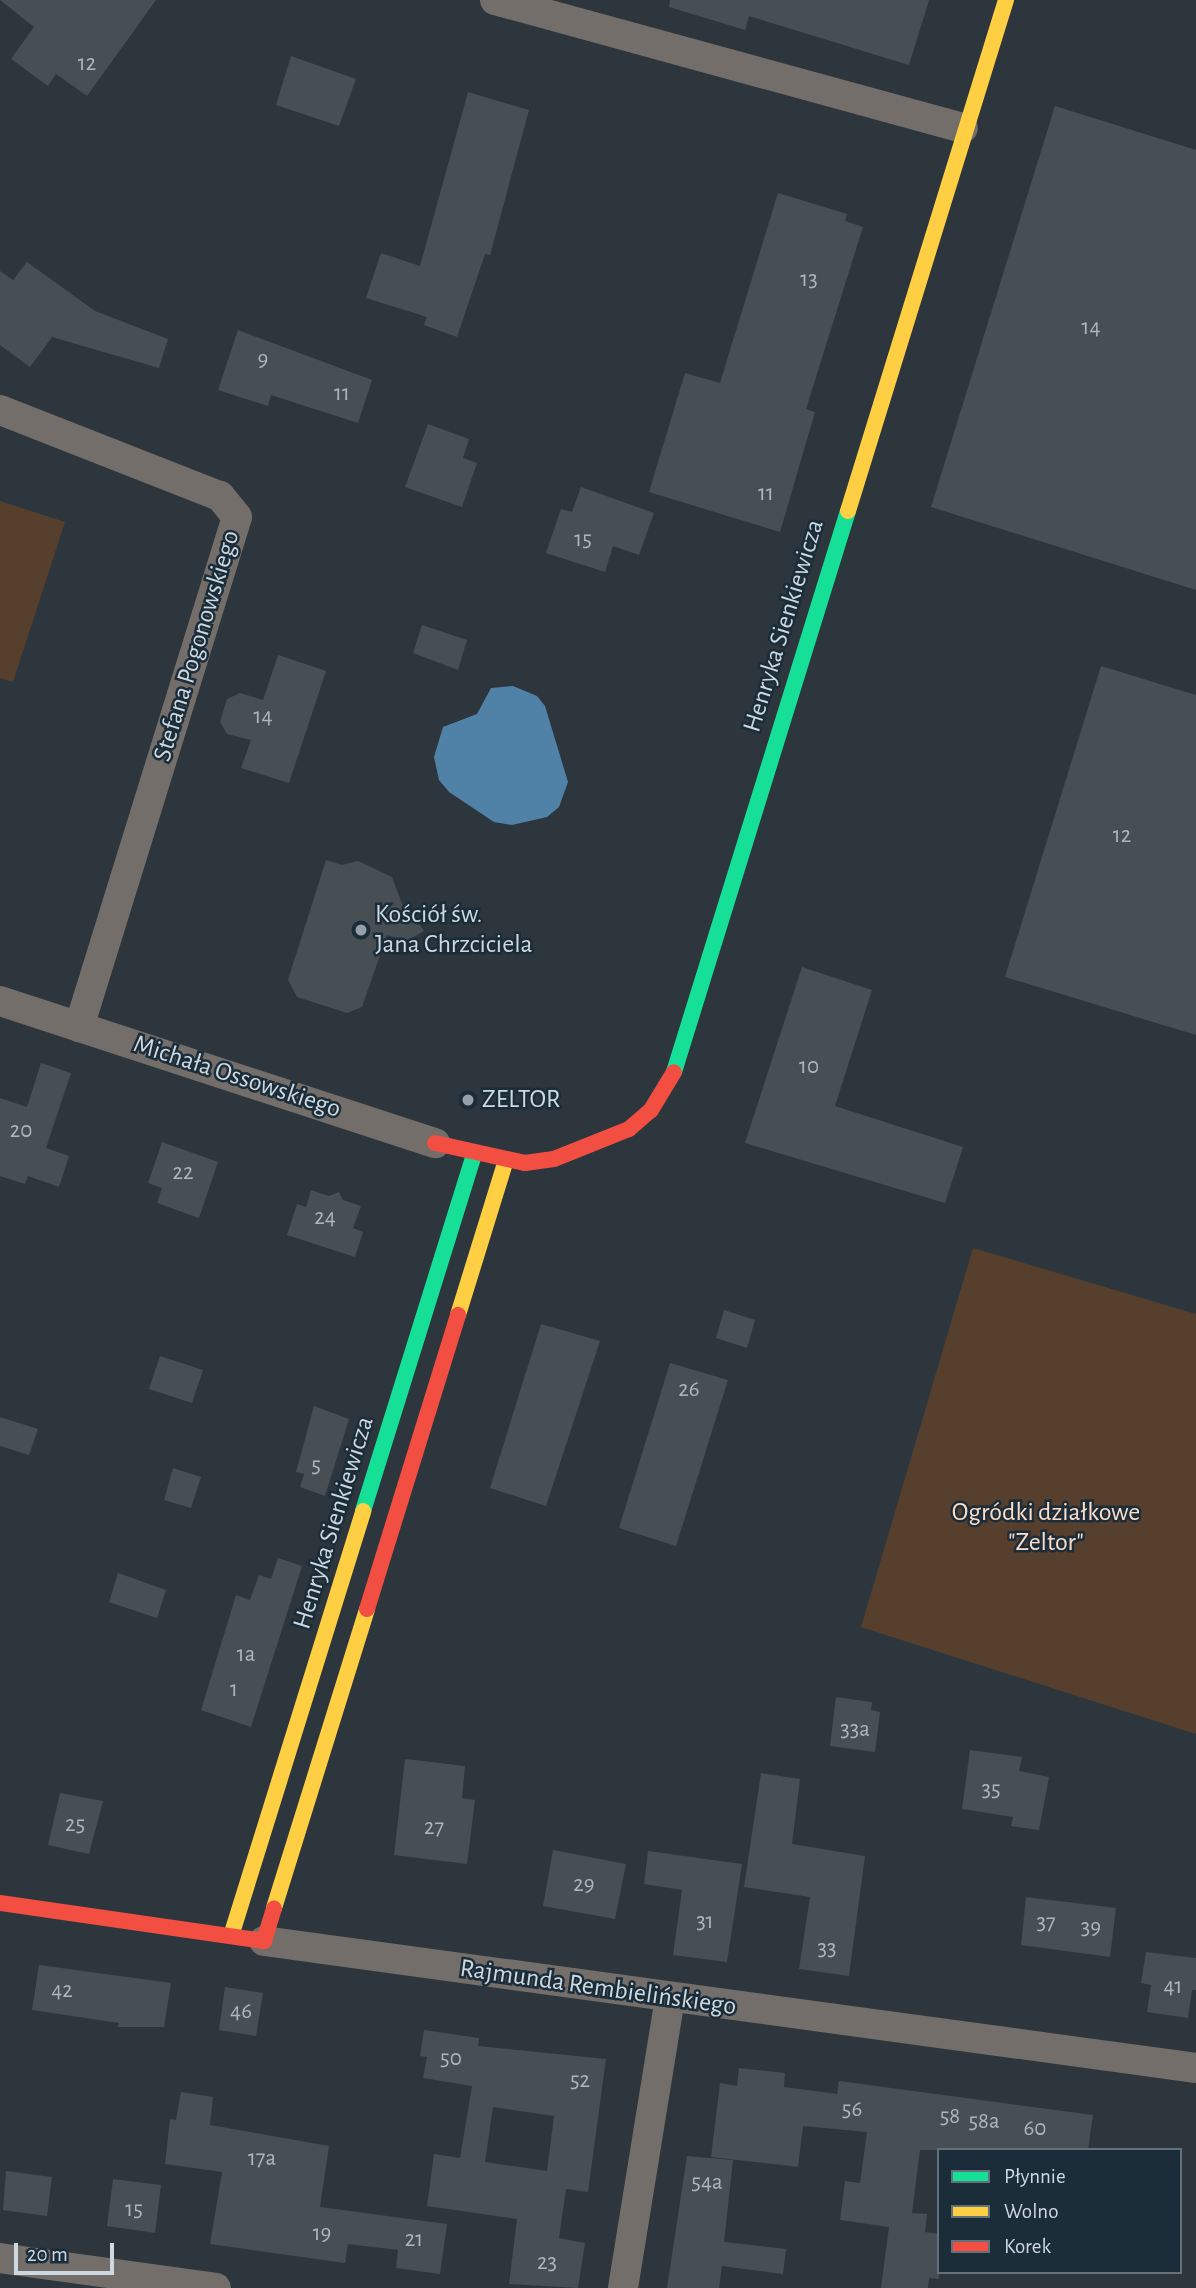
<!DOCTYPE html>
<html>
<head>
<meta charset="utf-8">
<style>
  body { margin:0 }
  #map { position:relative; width:1196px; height:2288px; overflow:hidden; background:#2d363d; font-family:"Alegreya Sans",sans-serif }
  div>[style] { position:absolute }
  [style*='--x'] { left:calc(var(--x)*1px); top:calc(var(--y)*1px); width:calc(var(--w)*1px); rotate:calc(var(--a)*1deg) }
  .green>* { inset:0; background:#573f2e }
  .water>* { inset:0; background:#5082a7 }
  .building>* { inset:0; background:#474f55 }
  .street>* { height:30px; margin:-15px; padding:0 15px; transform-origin:15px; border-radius:15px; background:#746e6b }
  .fast>* { height:16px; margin:-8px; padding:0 8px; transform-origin:8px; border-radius:8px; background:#16e098 }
  .slow>* { height:16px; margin:-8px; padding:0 8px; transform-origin:8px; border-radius:8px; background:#ffcf43 }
  .jam>* { height:16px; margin:-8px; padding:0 8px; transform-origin:8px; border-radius:8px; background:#f24e42 }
  .dots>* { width:19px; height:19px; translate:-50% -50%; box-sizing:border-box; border:4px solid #1c2d3a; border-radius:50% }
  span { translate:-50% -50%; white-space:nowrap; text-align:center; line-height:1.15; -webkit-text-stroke:5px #1c2d3a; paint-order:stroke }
  .number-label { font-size:23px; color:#acb6bd }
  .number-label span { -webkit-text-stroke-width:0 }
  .street-label { font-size:26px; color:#cdd8e0 }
  .poi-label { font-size:26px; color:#cdd8e0 }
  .left { translate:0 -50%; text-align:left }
  .park-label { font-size:26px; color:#fcdcc8 }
  .legend { position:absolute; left:937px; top:2148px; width:245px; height:126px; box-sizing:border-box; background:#1c2d3a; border:2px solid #63717c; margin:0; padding:9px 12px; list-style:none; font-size:21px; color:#cdd8e0 }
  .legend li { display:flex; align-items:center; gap:14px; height:35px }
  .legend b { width:35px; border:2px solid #63717c }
  .scale { position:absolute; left:14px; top:2243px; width:100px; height:32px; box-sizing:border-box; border:4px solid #cdd8e0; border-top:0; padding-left:9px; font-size:21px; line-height:24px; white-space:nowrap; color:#cdd8e0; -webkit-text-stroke:5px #1c2d3a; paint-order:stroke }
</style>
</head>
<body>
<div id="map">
  <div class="green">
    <i style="clip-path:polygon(0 501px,65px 522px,13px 682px,0 678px)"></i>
    <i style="clip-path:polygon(973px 1248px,1196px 1314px,1196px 1734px,861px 1627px)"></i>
  </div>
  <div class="water">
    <i style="clip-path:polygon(513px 686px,537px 696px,545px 706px,568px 782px,559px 807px,547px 817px,512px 825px,494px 822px,449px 792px,439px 780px,434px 757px,443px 727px,477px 714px,491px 688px)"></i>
  </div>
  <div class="building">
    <i style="clip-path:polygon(0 0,156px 0,87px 96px,56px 74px,48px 86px,11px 59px,34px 27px)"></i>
    <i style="clip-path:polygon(670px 0,929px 0,909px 65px,749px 16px,745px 30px,669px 7px)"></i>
    <i style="clip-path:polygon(291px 56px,356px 79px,339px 126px,276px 105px)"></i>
    <i style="clip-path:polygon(468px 92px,529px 110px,490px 255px,485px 254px,457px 337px,424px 325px,427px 317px,366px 298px,381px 253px,420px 266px)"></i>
    <i style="clip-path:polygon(1055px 106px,1196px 150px,1196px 590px,931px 507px)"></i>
    <i style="clip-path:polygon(778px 193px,847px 214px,845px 221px,863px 227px,806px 409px,815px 412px,780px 532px,649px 492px,685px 373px,720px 383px)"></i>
    <i style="clip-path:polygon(27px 262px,95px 311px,168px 339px,159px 368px,52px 337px,30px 367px,0 345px,0 271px,13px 280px)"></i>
    <i style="clip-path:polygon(238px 330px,372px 380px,358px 423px,271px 395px,268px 406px,218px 390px)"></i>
    <i style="clip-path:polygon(428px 424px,469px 439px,463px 458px,477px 463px,462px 507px,405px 487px)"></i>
    <i style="clip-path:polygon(581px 487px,654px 513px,639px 555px,613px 546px,605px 572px,546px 553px,561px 509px,572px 512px)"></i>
    <i style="clip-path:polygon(422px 625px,467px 640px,458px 670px,413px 653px)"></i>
    <i style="clip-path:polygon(278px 655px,326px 671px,289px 783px,241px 768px,251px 740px,227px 734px,220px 722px,227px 699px,240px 693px,263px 700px)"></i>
    <i style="clip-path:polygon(1101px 666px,1196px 695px,1196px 1035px,1005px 977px)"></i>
    <i style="clip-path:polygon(326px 860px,342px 865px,358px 861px,392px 877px,405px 912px,414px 915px,424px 931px,407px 941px,387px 935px,362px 1007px,347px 1013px,297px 997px,288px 980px)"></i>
    <i style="clip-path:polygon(802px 967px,872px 990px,835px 1106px,963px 1147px,945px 1203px,745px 1143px)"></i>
    <i style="clip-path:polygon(41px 1063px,71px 1073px,46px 1148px,69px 1156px,59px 1187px,28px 1176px,25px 1184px,0 1176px,0 1098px,27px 1107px)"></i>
    <i style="clip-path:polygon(162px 1142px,218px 1162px,199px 1218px,157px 1203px,162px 1188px,148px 1183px)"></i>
    <i style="clip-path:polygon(311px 1190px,329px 1196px,339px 1192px,343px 1200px,361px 1206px,353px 1228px,363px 1232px,355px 1257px,287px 1235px,297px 1204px,306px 1207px)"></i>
    <i style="clip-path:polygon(724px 1310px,755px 1320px,747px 1348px,716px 1338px)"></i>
    <i style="clip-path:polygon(541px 1324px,600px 1341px,546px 1506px,490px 1488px)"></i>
    <i style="clip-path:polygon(160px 1356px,203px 1370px,192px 1403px,149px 1389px)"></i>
    <i style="clip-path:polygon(670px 1363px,728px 1380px,676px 1546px,619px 1528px)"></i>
    <i style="clip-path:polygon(314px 1406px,349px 1419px,325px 1496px,300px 1487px,304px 1474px,296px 1472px)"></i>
    <i style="clip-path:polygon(0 1417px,38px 1429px,29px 1455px,0 1446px)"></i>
    <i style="clip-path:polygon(173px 1468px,201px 1477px,191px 1508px,164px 1500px)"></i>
    <i style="clip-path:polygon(278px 1558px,302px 1566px,251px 1727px,201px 1710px,236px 1595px,250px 1600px,259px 1575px,271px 1579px)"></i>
    <i style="clip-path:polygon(118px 1573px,166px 1590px,157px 1618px,109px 1602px)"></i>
    <i style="clip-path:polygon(836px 1697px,872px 1702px,871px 1710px,880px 1712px,875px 1752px,830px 1746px)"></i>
    <i style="clip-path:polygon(970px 1750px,1022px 1757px,1019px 1771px,1049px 1777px,1039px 1830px,1011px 1826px,1013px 1817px,962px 1809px)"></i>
    <i style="clip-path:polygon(405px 1759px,465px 1766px,462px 1798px,475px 1800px,467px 1864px,394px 1855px)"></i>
    <i style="clip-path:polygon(761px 1773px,800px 1779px,792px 1844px,865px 1856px,849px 1976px,799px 1969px,810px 1897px,744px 1887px)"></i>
    <i style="clip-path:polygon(60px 1793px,103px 1801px,89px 1854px,48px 1845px)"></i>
    <i style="clip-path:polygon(553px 1850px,626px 1864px,615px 1919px,543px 1906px)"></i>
    <i style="clip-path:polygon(648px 1851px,742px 1864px,727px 1962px,673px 1955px,682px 1890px,644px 1884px)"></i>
    <i style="clip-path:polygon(1026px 1897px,1116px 1908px,1110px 1957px,1021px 1945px)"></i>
    <i style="clip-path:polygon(1146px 1952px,1196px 1958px,1196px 1990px,1192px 1990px,1188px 2018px,1147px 2012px,1151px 1985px,1141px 1983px)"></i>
    <i style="clip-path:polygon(39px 1965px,171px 1983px,164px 2027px,118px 2027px,119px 2023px,32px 2010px)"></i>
    <i style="clip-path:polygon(225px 1987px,263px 1993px,256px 2036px,219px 2030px)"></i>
    <i style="clip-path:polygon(evenodd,424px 2030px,479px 2038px,478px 2046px,606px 2059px,588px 2192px,566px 2189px,559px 2238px,585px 2243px,578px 2288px,509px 2284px,517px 2219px,427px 2206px,434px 2154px,460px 2158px,472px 2086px,423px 2078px,427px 2057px,420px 2056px,424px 2030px,493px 2107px,554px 2116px,547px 2171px,485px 2162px,493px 2107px)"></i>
    <i style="clip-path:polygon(739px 2068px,785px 2073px,784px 2087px,837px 2094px,839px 2081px,1093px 2115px,1088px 2150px,920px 2150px,912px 2213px,927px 2214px,925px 2232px,939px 2234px,939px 2279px,929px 2278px,928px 2288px,881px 2288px,889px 2227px,840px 2220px,845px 2181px,860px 2183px,867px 2132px,803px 2126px,798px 2167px,711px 2157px,720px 2083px,737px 2086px)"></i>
    <i style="clip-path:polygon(181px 2092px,213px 2097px,210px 2125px,329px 2146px,320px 2207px,447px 2224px,440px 2274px,396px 2268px,398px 2250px,348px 2244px,345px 2263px,210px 2244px,222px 2172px,165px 2164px,170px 2119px,176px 2120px)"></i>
    <i style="clip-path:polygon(687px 2156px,733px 2160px,724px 2242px,786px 2249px,783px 2274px,722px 2266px,719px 2288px,667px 2288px)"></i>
    <i style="clip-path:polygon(6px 2171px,52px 2177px,47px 2216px,3px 2210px)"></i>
    <i style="clip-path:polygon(113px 2179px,161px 2185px,155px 2233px,107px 2226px)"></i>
  </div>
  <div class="street">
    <i style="--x:495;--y:0;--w:485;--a:15.3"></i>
    <i style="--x:0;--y:410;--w:236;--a:21.4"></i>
    <i style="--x:220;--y:496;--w:27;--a:51"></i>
    <i style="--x:237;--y:517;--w:534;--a:107.21"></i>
    <i style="--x:0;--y:1001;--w:458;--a:18.1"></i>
    <i style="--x:264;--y:1941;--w:941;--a:7.76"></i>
    <i style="--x:0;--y:2258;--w:218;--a:7.9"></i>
    <i style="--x:623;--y:2288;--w:294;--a:-80.8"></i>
  </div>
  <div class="fast">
    <i style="--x:674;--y:1072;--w:587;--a:-72.77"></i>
    <i style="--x:363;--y:1511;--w:373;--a:-72.7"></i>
  </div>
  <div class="slow">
    <i style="--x:848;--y:511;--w:535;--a:-72.82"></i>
    <i style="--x:458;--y:1315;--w:162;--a:-72.8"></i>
    <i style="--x:274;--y:1908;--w:313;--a:-72.7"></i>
    <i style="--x:231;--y:1936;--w:445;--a:-72.7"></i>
  </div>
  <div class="jam">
    <i style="--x:435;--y:1143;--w:92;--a:12.5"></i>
    <i style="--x:525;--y:1163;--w:29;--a:-8"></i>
    <i style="--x:554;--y:1159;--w:81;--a:-21.8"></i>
    <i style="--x:629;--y:1129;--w:29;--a:-41"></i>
    <i style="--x:651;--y:1110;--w:44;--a:-58.8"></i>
    <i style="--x:367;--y:1609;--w:308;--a:-72.8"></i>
    <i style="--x:0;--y:1903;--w:267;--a:8.2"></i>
    <i style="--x:264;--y:1941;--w:34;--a:-73"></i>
  </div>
  <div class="dots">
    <i style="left:361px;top:930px;background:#959fa7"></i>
    <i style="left:468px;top:1100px;background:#959fa7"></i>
  </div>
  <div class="number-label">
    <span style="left:87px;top:64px">12</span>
    <span style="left:809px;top:280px">13</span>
    <span style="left:1091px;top:328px">14</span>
    <span style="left:263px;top:360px">9</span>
    <span style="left:342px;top:394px">11</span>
    <span style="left:766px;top:494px">11</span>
    <span style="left:583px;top:540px">15</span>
    <span style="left:263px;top:717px">14</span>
    <span style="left:1122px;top:836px">12</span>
    <span style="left:809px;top:1067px">10</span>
    <span style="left:21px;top:1131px">20</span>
    <span style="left:183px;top:1173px">22</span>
    <span style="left:325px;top:1218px">24</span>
    <span style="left:689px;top:1390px">26</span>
    <span style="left:316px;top:1466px">5</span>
    <span style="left:246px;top:1655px">1a</span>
    <span style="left:234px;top:1690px">1</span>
    <span style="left:855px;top:1730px">33a</span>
    <span style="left:991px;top:1790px">35</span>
    <span style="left:75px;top:1825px">25</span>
    <span style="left:434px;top:1828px">27</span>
    <span style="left:584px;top:1885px">29</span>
    <span style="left:705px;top:1922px">31</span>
    <span style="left:1046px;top:1923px">37</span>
    <span style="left:1091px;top:1928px">39</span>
    <span style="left:827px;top:1949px">33</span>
    <span style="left:1173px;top:1987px">41</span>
    <span style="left:62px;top:1991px">42</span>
    <span style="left:241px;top:2012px">46</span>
    <span style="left:451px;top:2059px">50</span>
    <span style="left:580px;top:2081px">52</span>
    <span style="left:852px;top:2110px">56</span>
    <span style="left:950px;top:2117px">58</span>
    <span style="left:984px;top:2122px">58a</span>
    <span style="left:1035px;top:2129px">60</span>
    <span style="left:262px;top:2159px">17a</span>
    <span style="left:707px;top:2183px">54a</span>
    <span style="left:134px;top:2210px">15</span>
    <span style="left:322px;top:2234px">19</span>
    <span style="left:414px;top:2240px">21</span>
    <span style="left:547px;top:2263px">23</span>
  </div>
  <div class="street-label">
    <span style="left:784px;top:626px;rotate:-73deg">Henryka Sienkiewicza</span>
    <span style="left:197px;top:646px;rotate:-73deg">Stefana Pogonowskiego</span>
    <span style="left:237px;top:1077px;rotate:18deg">Michała Ossowskiego</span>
    <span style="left:334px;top:1523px;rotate:-73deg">Henryka Sienkiewicza</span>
    <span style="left:598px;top:1988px;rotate:8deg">Rajmunda Rembielińskiego</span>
  </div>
  <div class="poi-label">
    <span class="left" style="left:375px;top:930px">Kościół św.<br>Jana Chrzciciela</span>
    <span class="left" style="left:482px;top:1100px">ZELTOR</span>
  </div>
  <div class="park-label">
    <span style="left:1046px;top:1528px">Ogródki działkowe<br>"Zeltor"</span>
  </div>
  <ul class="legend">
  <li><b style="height:9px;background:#16e098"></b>Płynnie</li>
  <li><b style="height:9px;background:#ffcf43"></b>Wolno</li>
  <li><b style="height:9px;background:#f24e42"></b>Korek</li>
  </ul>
  <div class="scale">20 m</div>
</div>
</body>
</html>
